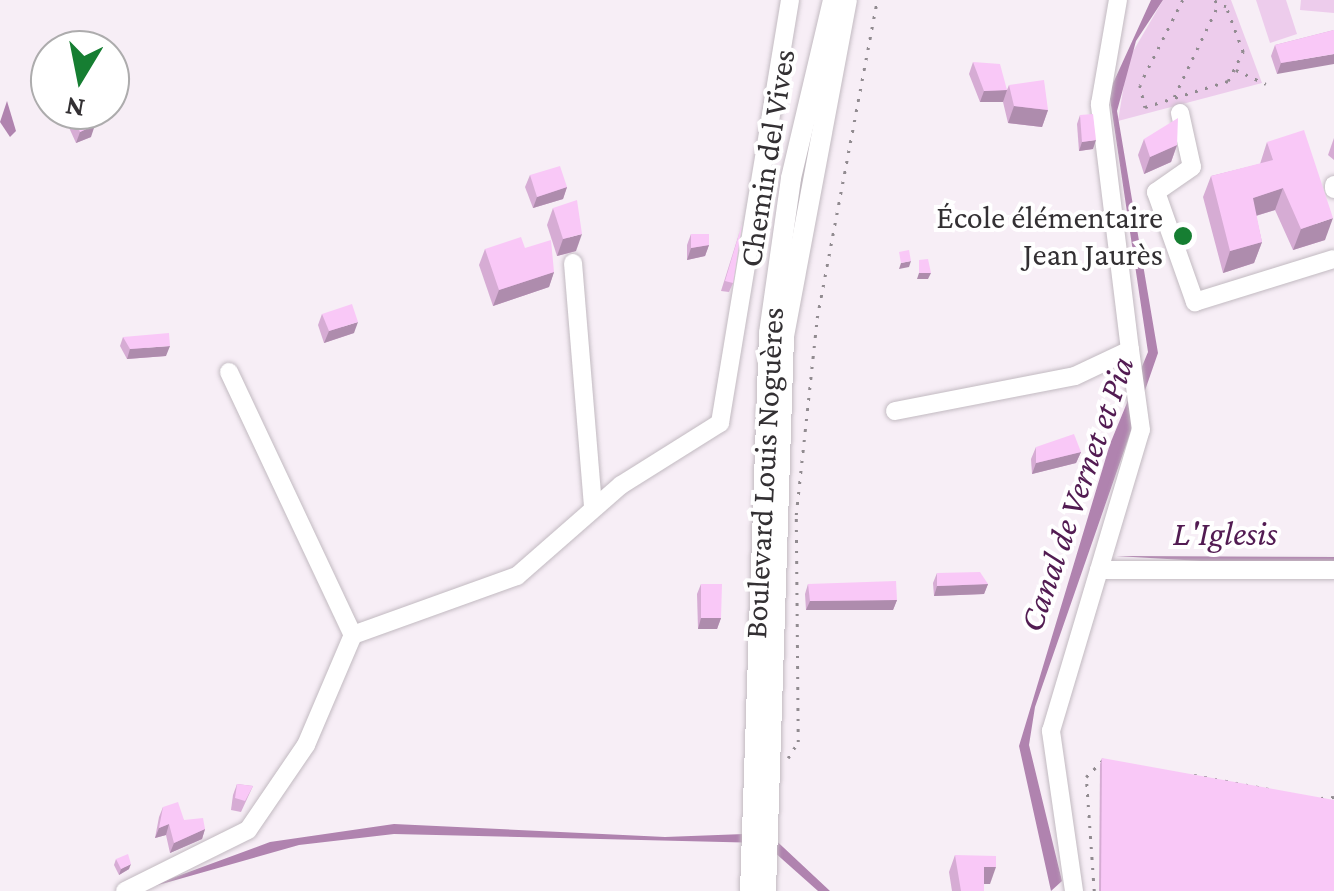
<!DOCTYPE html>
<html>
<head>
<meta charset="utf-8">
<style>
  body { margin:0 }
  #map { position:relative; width:1334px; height:891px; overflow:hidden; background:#f7eef6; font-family:"Crimson Pro",serif }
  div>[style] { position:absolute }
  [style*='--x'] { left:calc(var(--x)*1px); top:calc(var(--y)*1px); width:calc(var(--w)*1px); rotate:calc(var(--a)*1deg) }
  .green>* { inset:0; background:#edccec }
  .water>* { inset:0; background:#b083af }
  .path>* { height:2.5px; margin-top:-1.25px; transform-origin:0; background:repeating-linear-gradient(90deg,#918b90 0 2.5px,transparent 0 10.5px) }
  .roads { filter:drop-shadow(0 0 2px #c2bac1) drop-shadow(0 0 2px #c2bac1) }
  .minor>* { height:18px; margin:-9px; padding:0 9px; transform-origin:9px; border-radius:9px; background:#fff }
  .major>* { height:20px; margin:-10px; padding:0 10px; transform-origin:10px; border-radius:10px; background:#fff }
  .wall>* { inset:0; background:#d6acd4 }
  .shaded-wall>* { inset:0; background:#ae8cad }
  .building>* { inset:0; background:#f9c8f7 }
  .dots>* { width:28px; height:28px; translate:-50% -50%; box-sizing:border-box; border:5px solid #fff; border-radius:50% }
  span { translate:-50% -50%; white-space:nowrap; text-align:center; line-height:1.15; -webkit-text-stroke:8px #fff; paint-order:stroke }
  .street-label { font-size:32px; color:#333033 }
  .poi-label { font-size:32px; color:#333033 }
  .right { translate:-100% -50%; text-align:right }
  .water-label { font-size:35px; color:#521b52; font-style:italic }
  .north { position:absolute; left:30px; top:30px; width:100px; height:100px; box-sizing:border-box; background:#fff; border:2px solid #adacad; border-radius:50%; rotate:190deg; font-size:28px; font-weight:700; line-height:40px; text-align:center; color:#333033 }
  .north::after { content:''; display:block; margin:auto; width:35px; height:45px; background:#167e32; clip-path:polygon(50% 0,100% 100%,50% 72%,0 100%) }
</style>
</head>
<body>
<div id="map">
  <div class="green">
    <i style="clip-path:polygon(1163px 0,1231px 0,1262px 83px,1118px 121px,1128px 60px)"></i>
    <i style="clip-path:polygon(1256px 0,1286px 0,1297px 34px,1270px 43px)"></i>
    <i style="clip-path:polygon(1301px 0,1334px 0,1334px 13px,1300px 10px)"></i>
  </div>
  <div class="water">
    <i style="clip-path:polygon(1151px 0,1163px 0,1136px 41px,1117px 111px,1158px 353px,1035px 707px,1029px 745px,1062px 881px,1051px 891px,1019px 746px,1110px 444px,1148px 352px,1109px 92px)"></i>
    <i style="clip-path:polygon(7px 101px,16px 131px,10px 137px,0 122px)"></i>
    <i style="clip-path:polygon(1116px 556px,1334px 557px,1334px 561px,1252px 564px)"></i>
    <i style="clip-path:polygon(394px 824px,665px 837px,768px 833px,830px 891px,818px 891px,764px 843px,394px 834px,299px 845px,137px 891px,270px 842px)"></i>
  </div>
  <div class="path">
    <i style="--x:1183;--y:0;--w:95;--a:116.8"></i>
    <i style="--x:1140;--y:85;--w:23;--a:77"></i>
    <i style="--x:1145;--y:107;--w:87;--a:-17.4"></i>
    <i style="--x:1228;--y:81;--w:33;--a:-63"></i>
    <i style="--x:1243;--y:52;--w:48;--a:-110.7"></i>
    <i style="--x:1226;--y:7;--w:16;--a:-153"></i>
    <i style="--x:1236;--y:70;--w:33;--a:25"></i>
    <i style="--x:1174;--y:97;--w:102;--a:-64.4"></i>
    <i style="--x:788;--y:758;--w:19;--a:-58"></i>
    <i style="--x:798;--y:742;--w:227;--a:-90.5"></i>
    <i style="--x:796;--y:515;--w:198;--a:-83.9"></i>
    <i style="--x:817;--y:318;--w:324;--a:-79.3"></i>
    <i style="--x:1194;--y:775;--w:76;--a:10.6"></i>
    <i style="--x:1321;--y:798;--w:13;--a:-4"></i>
    <i style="--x:1094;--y:891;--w:114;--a:-94"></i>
    <i style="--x:1086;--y:777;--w:23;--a:-45"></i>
  </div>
  <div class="roads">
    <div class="minor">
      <i style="--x:1180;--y:113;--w:55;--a:77.5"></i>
      <i style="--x:1192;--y:167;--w:44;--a:145.2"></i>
      <i style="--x:1156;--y:192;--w:117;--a:70.5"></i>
      <i style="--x:1195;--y:302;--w:145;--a:-17.2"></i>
      <i style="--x:1334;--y:185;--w:4;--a:90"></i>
      <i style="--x:573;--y:263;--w:245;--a:85.3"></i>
      <i style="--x:229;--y:372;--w:291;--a:64.8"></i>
      <i style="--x:895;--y:411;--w:183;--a:-11"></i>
      <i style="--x:1075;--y:376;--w:61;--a:-25.3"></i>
      <i style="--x:1130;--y:350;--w:248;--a:-97"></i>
      <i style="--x:1100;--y:104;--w:106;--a:-80.2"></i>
      <i style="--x:1099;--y:570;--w:235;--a:0"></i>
      <i style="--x:125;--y:891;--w:137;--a:-26.4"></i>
      <i style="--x:248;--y:830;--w:103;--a:-55.7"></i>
      <i style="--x:306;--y:745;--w:120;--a:-66.9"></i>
      <i style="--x:353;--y:635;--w:174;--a:-19.8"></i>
      <i style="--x:517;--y:576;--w:138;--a:-41.2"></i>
      <i style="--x:621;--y:485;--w:117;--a:-32.1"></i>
      <i style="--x:720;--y:423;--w:429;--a:-80.6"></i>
      <i style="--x:1074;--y:891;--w:162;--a:-98.2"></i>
      <i style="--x:1051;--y:731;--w:314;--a:-73.4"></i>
      <i style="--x:1141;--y:430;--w:81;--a:-97.8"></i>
    </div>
    <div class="major">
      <i style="--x:750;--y:891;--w:558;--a:-88.05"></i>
      <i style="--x:769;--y:333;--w:157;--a:-81.9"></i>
      <i style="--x:791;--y:178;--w:183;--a:-76.7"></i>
      <i style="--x:766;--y:891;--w:555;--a:-88.14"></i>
      <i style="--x:784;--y:336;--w:342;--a:-79.4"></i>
    </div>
  </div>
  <div class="wall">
    <i style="clip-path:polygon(1334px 30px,1277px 74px,1271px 56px,1275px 45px)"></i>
    <i style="clip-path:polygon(973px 62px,1007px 90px,1009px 85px,1048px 110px,1042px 127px,1008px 123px,1003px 102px,980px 102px,969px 74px)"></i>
    <i style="clip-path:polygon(61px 110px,88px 110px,91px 137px,76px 143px)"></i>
    <i style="clip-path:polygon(1080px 115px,1093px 149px,1079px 151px,1077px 124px)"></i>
    <i style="clip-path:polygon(1334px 138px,1334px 160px,1328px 155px)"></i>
    <i style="clip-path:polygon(1144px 139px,1177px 145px,1171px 162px,1144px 174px,1138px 155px)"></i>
    <i style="clip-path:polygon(1267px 142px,1325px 240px,1293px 250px,1275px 210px,1256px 216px,1262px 242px,1254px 263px,1223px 273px,1203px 197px,1211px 176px,1260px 164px)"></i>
    <i style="clip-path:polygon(530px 175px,567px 187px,563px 199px,533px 208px,525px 187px)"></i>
    <i style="clip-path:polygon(553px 208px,576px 251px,557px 256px,547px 225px)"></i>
    <i style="clip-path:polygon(691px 234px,709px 245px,705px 256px,687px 260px,687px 245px)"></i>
    <i style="clip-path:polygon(739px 234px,733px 283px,729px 292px,721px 291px)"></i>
    <i style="clip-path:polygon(525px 248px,554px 272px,549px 287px,493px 306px,479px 265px,485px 249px)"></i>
    <i style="clip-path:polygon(322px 314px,354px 333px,324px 343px,318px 325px)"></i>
    <i style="clip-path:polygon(123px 337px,166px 356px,127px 359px,120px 346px)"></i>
    <i style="clip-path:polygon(1036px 447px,1081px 452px,1076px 463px,1032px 474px,1031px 459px)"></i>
    <i style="clip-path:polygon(937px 573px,988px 584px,984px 594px,934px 596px,933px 583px)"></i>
    <i style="clip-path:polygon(701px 584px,721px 618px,717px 629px,698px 629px,697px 594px)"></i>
    <i style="clip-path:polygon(808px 584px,897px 600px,893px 610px,806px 610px,805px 594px)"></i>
    <i style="clip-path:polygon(1102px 758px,1334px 891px,1099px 891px,1100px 764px)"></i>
    <i style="clip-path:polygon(237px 784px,253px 786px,241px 812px,231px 810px,233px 795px)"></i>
    <i style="clip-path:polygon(163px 807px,184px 820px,205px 829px,202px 839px,170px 853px,166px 835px,155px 838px,159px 817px)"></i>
    <i style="clip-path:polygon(955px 855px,990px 884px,984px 884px,984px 891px,952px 891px,949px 872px)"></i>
    <i style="clip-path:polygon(116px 859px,129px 869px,119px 875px,114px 865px)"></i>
  </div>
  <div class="shaded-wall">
    <i style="clip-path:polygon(1334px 54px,1334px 64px,1277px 74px,1281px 63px)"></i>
    <i style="clip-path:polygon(1007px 90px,1003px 102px,980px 102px,984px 91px)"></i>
    <i style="clip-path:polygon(1014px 106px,1048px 110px,1042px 127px,1008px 123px)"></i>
    <i style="clip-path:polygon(95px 125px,91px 137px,76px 143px,80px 132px)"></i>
    <i style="clip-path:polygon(1096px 140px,1093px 149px,1079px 151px,1082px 142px)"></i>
    <i style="clip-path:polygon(1177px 145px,1171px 162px,1144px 174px,1150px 157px)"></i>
    <i style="clip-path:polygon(567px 187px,563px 199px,533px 208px,537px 197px)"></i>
    <i style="clip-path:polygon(1283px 188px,1275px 210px,1245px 219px,1253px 198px)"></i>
    <i style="clip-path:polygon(1333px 218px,1325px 240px,1293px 250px,1301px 229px)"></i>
    <i style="clip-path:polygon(582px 234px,576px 251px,557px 256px,563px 239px)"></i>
    <i style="clip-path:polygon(1262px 242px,1254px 263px,1223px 273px,1230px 251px)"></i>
    <i style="clip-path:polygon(709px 245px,705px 256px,687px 260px,691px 248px)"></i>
    <i style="clip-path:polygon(911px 261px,909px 267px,899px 269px,901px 263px)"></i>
    <i style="clip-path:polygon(554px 272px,549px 287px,493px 306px,499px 290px)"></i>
    <i style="clip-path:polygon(919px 273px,931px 273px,928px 279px,917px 279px)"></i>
    <i style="clip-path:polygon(358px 322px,354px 333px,324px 343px,329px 331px)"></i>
    <i style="clip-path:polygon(170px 346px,166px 356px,127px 359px,130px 349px)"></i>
    <i style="clip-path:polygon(1081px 452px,1076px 463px,1032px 474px,1036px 463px)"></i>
    <i style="clip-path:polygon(988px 584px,984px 594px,934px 596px,937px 586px)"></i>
    <i style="clip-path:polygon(897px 600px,893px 610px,806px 610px,810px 601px)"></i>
    <i style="clip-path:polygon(701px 618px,721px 618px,717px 629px,698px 629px)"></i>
    <i style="clip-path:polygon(169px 824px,166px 835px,155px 838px,159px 828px)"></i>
    <i style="clip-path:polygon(205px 829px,202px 839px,170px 853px,174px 843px)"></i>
    <i style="clip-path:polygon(131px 864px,129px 869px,119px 875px,121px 869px)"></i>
    <i style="clip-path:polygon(984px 867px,996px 867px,990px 884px,977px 884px)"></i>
  </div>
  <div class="building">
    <i style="clip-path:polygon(1334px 30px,1334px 54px,1281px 63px,1275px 45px)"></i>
    <i style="clip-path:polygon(973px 62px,1000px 64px,1007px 90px,984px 91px)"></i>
    <i style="clip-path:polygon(1044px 80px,1048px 110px,1014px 106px,1009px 85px)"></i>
    <i style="clip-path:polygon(70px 110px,88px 110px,95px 125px,80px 132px)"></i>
    <i style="clip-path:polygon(1093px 114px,1096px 140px,1082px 142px,1080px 115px)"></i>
    <i style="clip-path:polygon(1178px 118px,1177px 145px,1150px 157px,1144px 139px)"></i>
    <i style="clip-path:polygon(1304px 130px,1333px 218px,1301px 229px,1283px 188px,1253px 198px,1262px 242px,1230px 251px,1211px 176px,1273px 160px,1267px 142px)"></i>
    <i style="clip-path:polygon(560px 166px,567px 187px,537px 197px,530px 175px)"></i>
    <i style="clip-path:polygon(577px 200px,582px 234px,563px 239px,553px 208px)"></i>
    <i style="clip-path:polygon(742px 224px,733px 283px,725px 281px)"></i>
    <i style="clip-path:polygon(691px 234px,709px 234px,709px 245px,691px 248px)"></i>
    <i style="clip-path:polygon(521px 237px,525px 248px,551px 240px,554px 272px,499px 290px,485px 249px)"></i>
    <i style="clip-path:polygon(909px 250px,911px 261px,901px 263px,899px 252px)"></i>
    <i style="clip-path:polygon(928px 259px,931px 273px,919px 273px,919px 260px)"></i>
    <i style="clip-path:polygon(352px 304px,358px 322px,329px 331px,322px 314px)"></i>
    <i style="clip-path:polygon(169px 333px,170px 346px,130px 349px,123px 337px)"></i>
    <i style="clip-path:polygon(1074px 434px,1081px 452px,1036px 463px,1036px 447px)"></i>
    <i style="clip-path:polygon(980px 572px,988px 584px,937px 586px,937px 573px)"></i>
    <i style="clip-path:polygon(896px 581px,897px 600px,810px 601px,808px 584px)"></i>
    <i style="clip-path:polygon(701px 584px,722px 584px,721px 618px,701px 618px)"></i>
    <i style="clip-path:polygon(1102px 758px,1334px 800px,1334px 891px,1101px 891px)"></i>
    <i style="clip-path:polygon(237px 784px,253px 786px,245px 801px,235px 798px)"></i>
    <i style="clip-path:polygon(178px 802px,184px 820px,203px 818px,205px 829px,174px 843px,169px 824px,159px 828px,163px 807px)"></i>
    <i style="clip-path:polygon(128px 854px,131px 864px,121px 869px,116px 859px)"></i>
    <i style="clip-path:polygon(955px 855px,996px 856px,996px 867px,984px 867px,984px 891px,961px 891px)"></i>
  </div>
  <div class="dots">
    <i style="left:1183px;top:236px;background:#167e32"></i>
  </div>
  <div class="street-label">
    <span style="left:767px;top:158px;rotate:-81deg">Chemin del Vives</span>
    <span style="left:764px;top:473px;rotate:-87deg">Boulevard Louis Noguères</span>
  </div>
  <div class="poi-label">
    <span class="right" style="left:1163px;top:236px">École élémentaire<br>Jean Jaurès</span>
  </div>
  <div class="water-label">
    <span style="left:1077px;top:494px;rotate:-71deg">Canal de Vernet et Pia</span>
    <span style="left:1225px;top:534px">L'Iglesis</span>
  </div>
  <div class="north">N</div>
</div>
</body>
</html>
